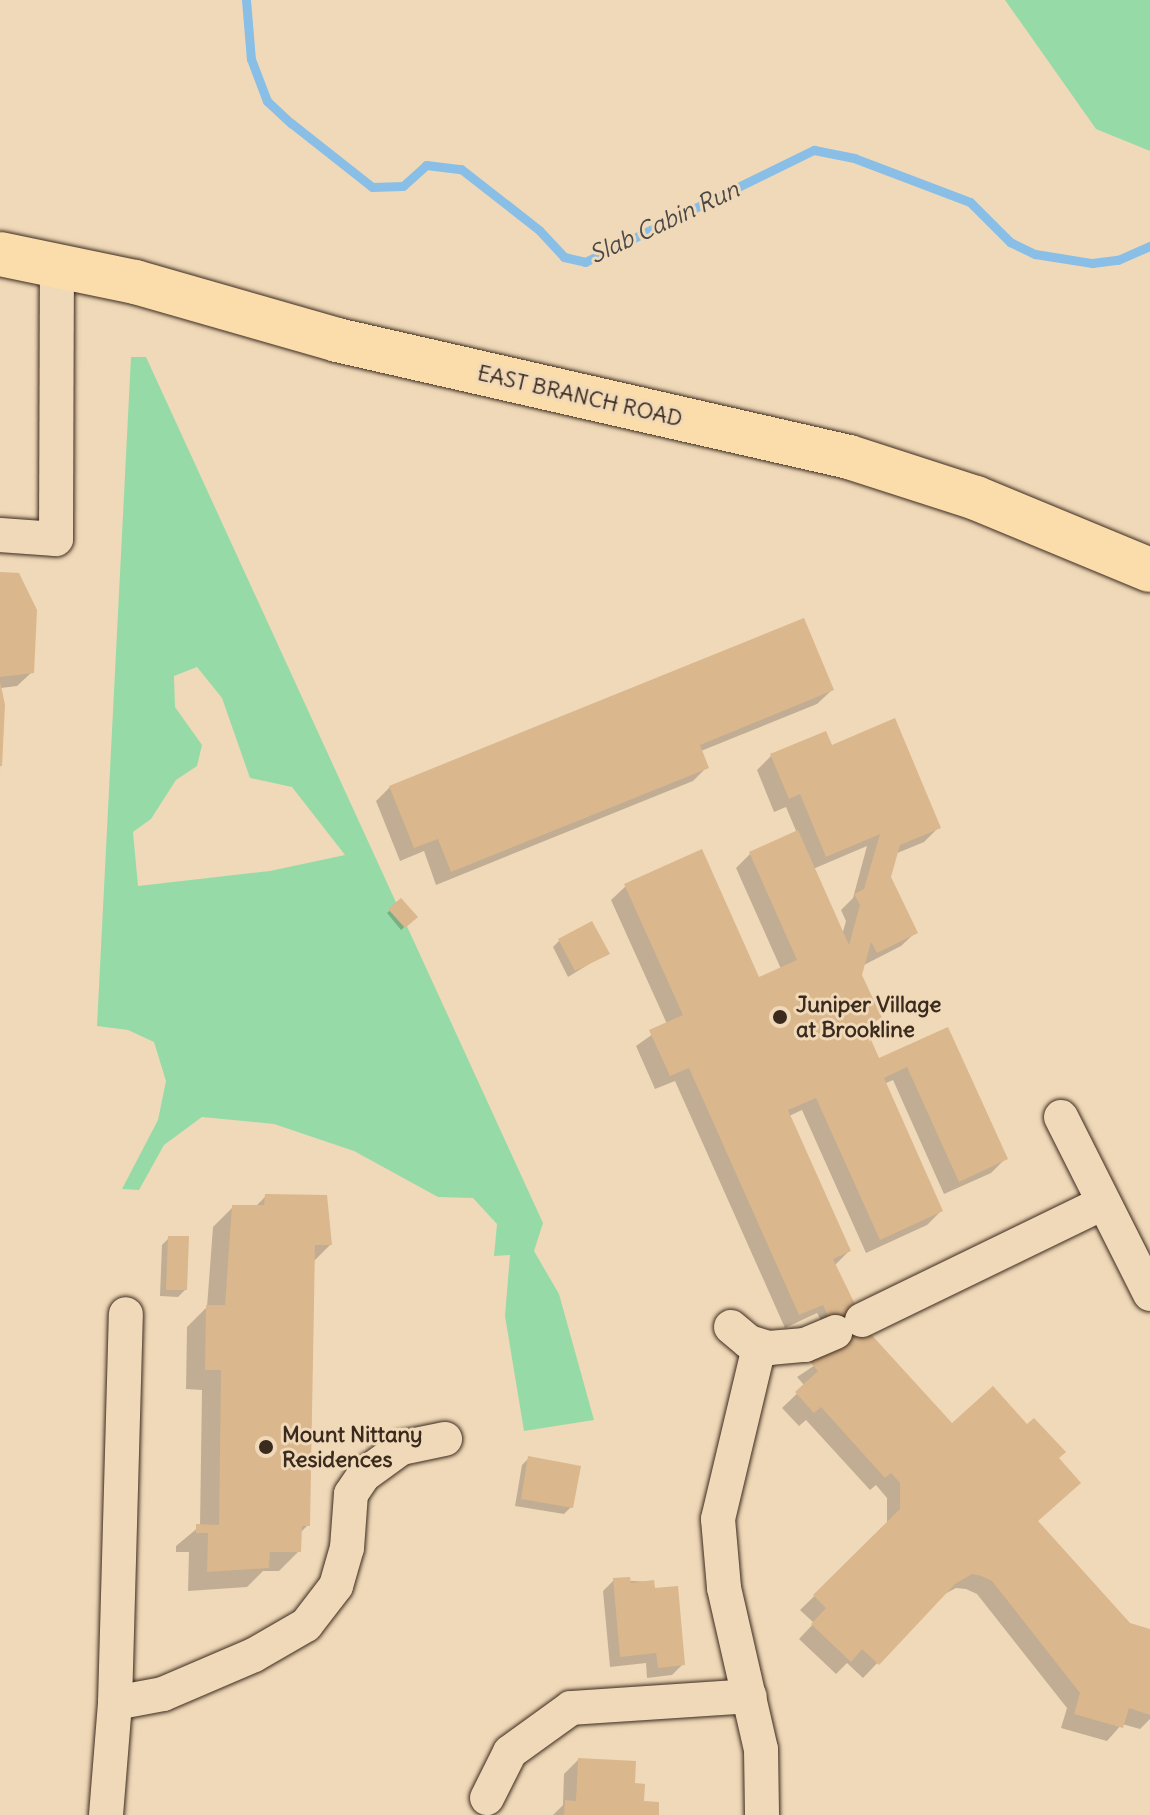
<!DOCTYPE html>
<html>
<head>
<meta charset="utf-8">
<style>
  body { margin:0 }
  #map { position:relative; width:1150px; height:1815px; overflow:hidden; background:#f0d9b8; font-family:Delius,sans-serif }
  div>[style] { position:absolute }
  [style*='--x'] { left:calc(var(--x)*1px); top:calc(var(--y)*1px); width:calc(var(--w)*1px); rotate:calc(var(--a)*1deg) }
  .green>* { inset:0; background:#96dba7 }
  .shadow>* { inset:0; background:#0003 }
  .stream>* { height:9px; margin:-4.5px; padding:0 4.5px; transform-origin:4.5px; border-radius:4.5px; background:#89bfe6 }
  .building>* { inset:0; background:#dab78c }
  .roads { filter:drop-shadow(0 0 2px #3b2a1e) drop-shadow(0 0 2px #3b2a1e) }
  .minor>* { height:34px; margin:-17px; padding:0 17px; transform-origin:17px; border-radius:17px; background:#f0d9b8 }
  .major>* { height:44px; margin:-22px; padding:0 22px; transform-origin:22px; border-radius:22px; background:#fbddab }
  .dots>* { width:22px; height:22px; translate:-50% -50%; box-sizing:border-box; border:4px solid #f0d9b8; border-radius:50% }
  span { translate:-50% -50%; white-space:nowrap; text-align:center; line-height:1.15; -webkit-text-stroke:6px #f0d9b8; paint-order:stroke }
  .street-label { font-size:22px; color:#3b2a1e }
  .poi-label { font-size:22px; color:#3b2a1e; font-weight:700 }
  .left { translate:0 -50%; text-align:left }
  .water-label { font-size:24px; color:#4b4846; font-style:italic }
</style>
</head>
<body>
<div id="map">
  <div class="green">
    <i style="clip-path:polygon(1005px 0,1150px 0,1150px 151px,1096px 129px)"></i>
    <i style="clip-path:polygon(evenodd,131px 357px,146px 357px,543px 1223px,534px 1251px,559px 1294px,594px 1420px,524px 1431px,505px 1316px,510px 1255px,494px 1256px,497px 1224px,473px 1198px,438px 1197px,354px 1151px,274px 1124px,202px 1117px,164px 1145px,139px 1190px,122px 1189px,158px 1120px,166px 1081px,154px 1042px,128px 1030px,97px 1026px,131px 357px,197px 667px,222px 698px,250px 778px,292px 787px,345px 855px,270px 871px,138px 886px,133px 832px,151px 819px,176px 780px,197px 766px,202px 745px,175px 707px,174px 676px,197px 667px)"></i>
  </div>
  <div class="shadow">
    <i style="clip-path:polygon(0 574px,32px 672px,17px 686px,1px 688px,0 777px)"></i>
    <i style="clip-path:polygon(832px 690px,817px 704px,701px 751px,707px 767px,693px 781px,436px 885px,424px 851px,400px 861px,376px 801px,390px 787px)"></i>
    <i style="clip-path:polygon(evenodd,831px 748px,938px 828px,924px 842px,895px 854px,888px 877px,916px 932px,901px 946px,862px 966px,860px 975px,879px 1018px,865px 1032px,878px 1061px,947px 1030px,1005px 1159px,991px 1173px,944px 1194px,893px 1080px,884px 1084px,941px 1211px,927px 1225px,866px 1253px,802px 1110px,789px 1116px,849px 1251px,834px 1266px,866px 1332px,952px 1426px,1056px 1458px,1036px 1522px,1129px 1625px,1150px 1631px,1150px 1719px,1140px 1729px,1122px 1724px,1107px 1741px,1061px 1728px,1067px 1708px,977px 1594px,966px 1589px,956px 1588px,941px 1596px,863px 1678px,847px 1663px,836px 1674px,799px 1639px,814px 1623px,800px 1610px,887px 1525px,887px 1498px,876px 1485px,870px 1490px,806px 1420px,799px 1426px,782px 1408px,805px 1386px,797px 1377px,838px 1350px,817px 1313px,785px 1328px,675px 1081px,655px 1089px,636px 1046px,667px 1024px,611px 900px,626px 886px,758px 980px,781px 969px,736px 868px,750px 854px,797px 833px,786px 807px,774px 812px,757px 770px,771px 756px,831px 748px,867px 846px,853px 898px,841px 910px,846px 921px,842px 935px,813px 869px,867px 846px)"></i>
    <i style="clip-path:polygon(401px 901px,415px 917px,401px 930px,387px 913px)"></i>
    <i style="clip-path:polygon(560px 940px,607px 953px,568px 977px,553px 947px)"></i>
    <i style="clip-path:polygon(266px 1196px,330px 1245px,313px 1262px,308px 1525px,300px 1533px,299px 1551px,279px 1571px,263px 1571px,247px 1587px,188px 1591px,189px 1552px,176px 1552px,176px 1546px,200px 1526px,202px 1390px,186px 1389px,187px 1327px,207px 1307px,213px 1227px,233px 1207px,255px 1207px)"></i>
    <i style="clip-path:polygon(169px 1238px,185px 1290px,178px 1297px,160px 1296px,162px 1245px)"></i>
    <i style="clip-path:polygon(529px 1458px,571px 1507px,564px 1514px,515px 1506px,522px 1465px)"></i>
    <i style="clip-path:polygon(614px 1580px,652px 1582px,683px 1664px,672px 1675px,647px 1678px,646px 1663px,610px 1667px,603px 1591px)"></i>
    <i style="clip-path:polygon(578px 1760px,633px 1785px,642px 1803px,657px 1815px,553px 1815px,563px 1805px,564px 1774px)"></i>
  </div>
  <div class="stream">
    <i style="--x:246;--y:0;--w:59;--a:85.2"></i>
    <i style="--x:251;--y:59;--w:45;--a:69.1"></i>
    <i style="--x:267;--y:101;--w:33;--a:43"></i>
    <i style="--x:291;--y:123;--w:103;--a:38.3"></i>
    <i style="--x:372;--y:187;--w:31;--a:-2"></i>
    <i style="--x:403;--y:186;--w:31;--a:-42"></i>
    <i style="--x:426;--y:165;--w:35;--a:7"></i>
    <i style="--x:461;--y:169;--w:99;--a:38"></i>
    <i style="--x:539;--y:230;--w:37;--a:47"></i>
    <i style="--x:564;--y:257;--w:22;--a:13"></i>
    <i style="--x:585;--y:262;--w:255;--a:-26.1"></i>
    <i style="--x:814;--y:150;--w:41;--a:11.3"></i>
    <i style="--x:854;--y:158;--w:124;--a:20.8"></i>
    <i style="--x:970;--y:202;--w:57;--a:45"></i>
    <i style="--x:1010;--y:242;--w:28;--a:26"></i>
    <i style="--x:1035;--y:254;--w:58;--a:9"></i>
    <i style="--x:1092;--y:263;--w:26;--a:-7"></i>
    <i style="--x:1118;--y:260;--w:35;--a:-24"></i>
  </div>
  <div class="building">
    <i style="clip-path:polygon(0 572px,19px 573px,37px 610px,34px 673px,0 677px)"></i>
    <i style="clip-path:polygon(804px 618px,834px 690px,700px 745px,709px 768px,451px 872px,438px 839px,414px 848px,389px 786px)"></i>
    <i style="clip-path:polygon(0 681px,5px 705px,2px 766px,0 766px)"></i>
    <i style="clip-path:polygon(895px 718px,941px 828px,900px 845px,891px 877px,918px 933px,877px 953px,871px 942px,862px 975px,882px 1018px,865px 1026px,879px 1058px,948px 1027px,1008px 1159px,959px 1182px,907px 1067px,884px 1078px,943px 1211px,880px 1240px,816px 1098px,788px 1110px,851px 1251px,833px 1259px,868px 1331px,952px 1423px,993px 1386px,1027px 1424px,1034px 1418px,1066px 1452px,1059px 1458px,1081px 1483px,1038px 1521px,1130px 1623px,1150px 1629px,1150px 1715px,1129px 1708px,1123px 1728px,1074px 1714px,1080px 1693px,992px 1581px,981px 1576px,972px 1574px,955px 1584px,879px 1665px,862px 1649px,851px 1662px,811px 1624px,826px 1608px,813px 1595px,900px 1509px,900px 1483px,891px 1473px,885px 1478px,821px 1407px,814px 1413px,795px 1392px,818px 1371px,810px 1362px,835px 1332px,823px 1305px,799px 1315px,689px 1068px,670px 1076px,649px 1030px,683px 1015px,624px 884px,702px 849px,759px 977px,797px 960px,749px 852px,798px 830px,849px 945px,860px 905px,854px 894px,864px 889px,880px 834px,826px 857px,800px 794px,789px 799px,770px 754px,826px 731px,832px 745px)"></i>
    <i style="clip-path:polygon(401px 898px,418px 917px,405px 928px,388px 909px)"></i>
    <i style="clip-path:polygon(592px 921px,610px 954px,575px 971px,558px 939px)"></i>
    <i style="clip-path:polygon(265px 1194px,327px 1195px,332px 1245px,315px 1245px,310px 1526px,302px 1526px,301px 1552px,270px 1552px,269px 1568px,207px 1572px,208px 1533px,196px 1533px,196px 1524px,219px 1525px,221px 1370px,205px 1370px,206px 1305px,225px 1305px,232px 1205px,264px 1205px)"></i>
    <i style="clip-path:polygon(168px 1236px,189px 1236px,187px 1290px,166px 1290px)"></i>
    <i style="clip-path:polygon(528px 1456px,581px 1466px,573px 1508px,521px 1499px)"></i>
    <i style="clip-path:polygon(630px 1577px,631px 1583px,654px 1580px,655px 1588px,678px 1586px,685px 1665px,658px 1668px,656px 1653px,620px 1657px,613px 1578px)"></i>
    <i style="clip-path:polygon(578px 1758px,636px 1761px,635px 1783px,645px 1784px,644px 1801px,659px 1802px,659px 1815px,564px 1815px,565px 1800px,576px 1801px)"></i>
  </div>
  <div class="roads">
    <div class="minor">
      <i style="--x:0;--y:535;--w:56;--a:4.1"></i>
      <i style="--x:56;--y:539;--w:272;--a:-89.8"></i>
      <i style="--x:1061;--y:1117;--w:198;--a:63.3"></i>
      <i style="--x:862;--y:1320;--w:268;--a:-25.9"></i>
      <i style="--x:731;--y:1327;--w:23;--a:40"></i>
      <i style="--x:749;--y:1342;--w:21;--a:17"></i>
      <i style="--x:769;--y:1348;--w:36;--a:-5"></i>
      <i style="--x:805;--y:1345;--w:33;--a:-23"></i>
      <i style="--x:759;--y:1347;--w:177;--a:103.4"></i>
      <i style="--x:718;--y:1519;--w:69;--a:85"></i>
      <i style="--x:724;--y:1588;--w:165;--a:77.1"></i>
      <i style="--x:761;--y:1749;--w:66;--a:89.1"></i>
      <i style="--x:115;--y:1703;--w:49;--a:-10.6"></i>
      <i style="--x:163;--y:1694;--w:99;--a:-23.2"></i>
      <i style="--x:254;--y:1655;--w:60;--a:-30"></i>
      <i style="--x:306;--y:1625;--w:49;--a:-52.4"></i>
      <i style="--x:336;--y:1586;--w:40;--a:-74"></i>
      <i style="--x:347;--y:1548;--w:54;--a:-85.8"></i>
      <i style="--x:351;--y:1494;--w:23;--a:-56"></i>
      <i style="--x:364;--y:1475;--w:46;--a:-36.1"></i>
      <i style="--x:401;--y:1448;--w:45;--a:-11.6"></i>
      <i style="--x:487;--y:1798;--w:51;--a:-63.4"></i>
      <i style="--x:510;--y:1752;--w:75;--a:-35.8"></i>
      <i style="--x:571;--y:1708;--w:179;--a:-3.8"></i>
      <i style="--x:106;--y:1815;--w:112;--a:-85.4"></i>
      <i style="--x:115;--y:1703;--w:389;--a:-88.4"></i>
    </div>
    <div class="major">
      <i style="--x:0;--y:254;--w:138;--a:11.7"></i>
      <i style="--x:135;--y:282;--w:210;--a:16"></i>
      <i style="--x:337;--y:340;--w:525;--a:12.87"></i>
      <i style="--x:849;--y:457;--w:133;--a:17.9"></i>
      <i style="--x:976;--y:498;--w:188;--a:22.5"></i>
    </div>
  </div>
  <div class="dots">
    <i style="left:780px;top:1017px;background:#3b2a1e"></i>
    <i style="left:266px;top:1447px;background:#3b2a1e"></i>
  </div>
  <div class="street-label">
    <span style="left:580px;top:396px;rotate:13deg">EAST BRANCH ROAD</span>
  </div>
  <div class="poi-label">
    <span class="left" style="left:796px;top:1017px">Juniper Village<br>at Brookline</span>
    <span class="left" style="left:282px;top:1447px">Mount Nittany<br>Residences</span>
  </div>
  <div class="water-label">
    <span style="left:664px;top:222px;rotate:-25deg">Slab Cabin Run</span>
  </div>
</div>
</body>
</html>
